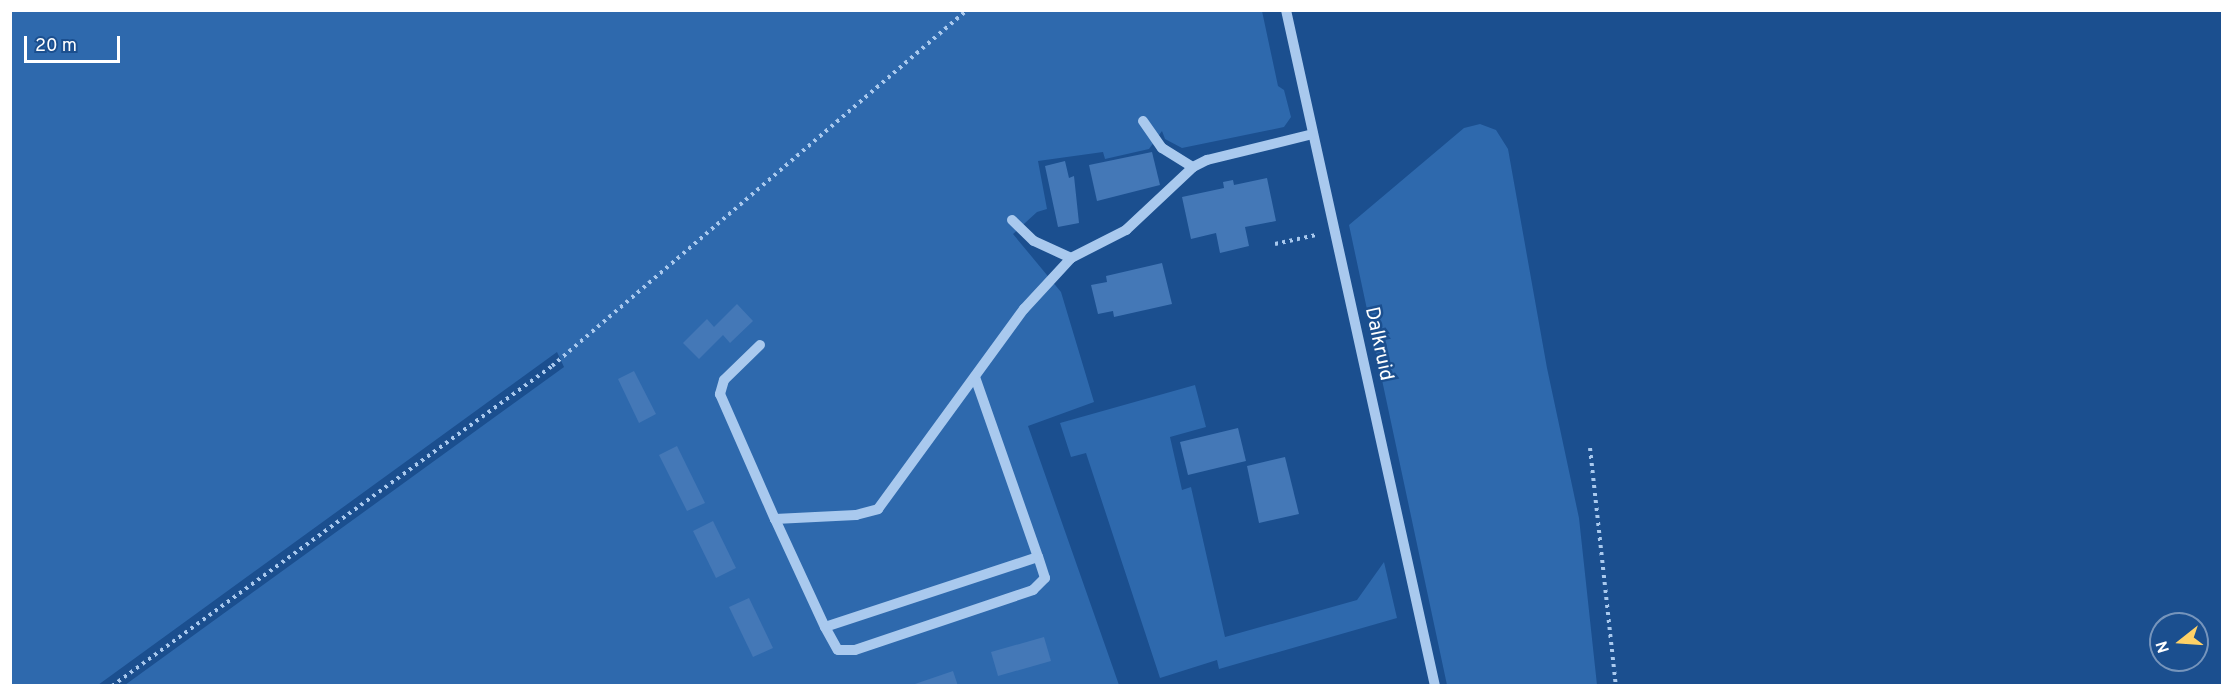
<!DOCTYPE html>
<html>
<head>
<meta charset="utf-8">
<style>
  body { margin:0 }
  #map { position:relative; width:2233px; height:696px; overflow:hidden; background:#1b4f8f; font-family:Overpass,sans-serif }
  div>[style] { position:absolute }
  [style*='--x'] { left:calc(var(--x)*1px); top:calc(var(--y)*1px); width:calc(var(--w)*1px); rotate:calc(var(--a)*1deg) }
  .green>* { inset:0; background:#2e69ad }
  .building>* { inset:0; background:#4478b7 }
  .path>* { height:4px; margin-top:-2px; transform-origin:0; background:repeating-linear-gradient(90deg,#a9c9ee 0 3px,transparent 0 7.5px) }
  .minor>* { height:10px; margin:-5px; padding:0 5px; transform-origin:5px; border-radius:5px; background:#a9c9ee }
  span { translate:-50% -50%; white-space:nowrap; text-align:center; line-height:1.15; -webkit-text-stroke:5px #1b4f8f; paint-order:stroke }
  .street-label { font-size:20px; color:#fff }
  .frame { position:absolute; inset:0; border:12px solid #fff; pointer-events:none }
  .north { position:absolute; left:2149px; top:612px; width:60px; height:60px; box-sizing:border-box; background:#1b4f8f; border:2px solid #7695bc; border-radius:50%; rotate:253deg; font-size:16px; font-weight:700; line-height:24px; text-align:center; color:#fff }
  .north::after { content:''; display:block; margin:auto; width:21px; height:27px; background:#ffd166; clip-path:polygon(50% 0,100% 100%,50% 72%,0 100%) }
  .scale { position:absolute; left:24px; top:36px; width:96px; height:27px; box-sizing:border-box; border:3px solid #fff; border-top:0; padding-left:8px; font-size:18px; line-height:21px; white-space:nowrap; color:#fff; -webkit-text-stroke:4px #1b4f8f; paint-order:stroke }
</style>
</head>
<body>
<div id="map">
  <div class="green">
    <i style="clip-path:polygon(10px 11px,1262px 11px,1278px 86px,1284px 90px,1291px 117px,1284px 127px,1182px 148px,1165px 139px,1162px 131px,1149px 149px,1105px 159px,1103px 152px,1038px 161px,1047px 209px,1037px 212px,1013px 234px,1061px 292px,1094px 402px,1028px 426px,1119px 685px,125px 685px,564px 367px,557px 352px,98px 685px,11px 685px)"></i>
    <i style="clip-path:polygon(1480px 124px,1496px 130px,1508px 149px,1547px 368px,1579px 518px,1597px 685px,1447px 685px,1349px 225px,1464px 128px)"></i>
    <i style="clip-path:polygon(1195px 385px,1206px 427px,1170px 437px,1182px 490px,1191px 487px,1225px 637px,1357px 600px,1384px 562px,1397px 618px,1219px 669px,1217px 660px,1160px 678px,1086px 453px,1071px 457px,1060px 423px)"></i>
  </div>
  <div class="building">
    <i style="clip-path:polygon(1152px 152px,1160px 185px,1097px 201px,1089px 165px)"></i>
    <i style="clip-path:polygon(1065px 161px,1069px 178px,1074px 176px,1079px 223px,1058px 227px,1045px 166px)"></i>
    <i style="clip-path:polygon(1267px 178px,1276px 221px,1245px 227px,1249px 246px,1220px 253px,1216px 233px,1191px 239px,1182px 197px,1224px 188px,1223px 182px,1233px 180px,1234px 185px)"></i>
    <i style="clip-path:polygon(1162px 263px,1172px 304px,1114px 317px,1113px 311px,1098px 314px,1091px 285px,1107px 282px,1106px 276px)"></i>
    <i style="clip-path:polygon(737px 304px,753px 321px,730px 343px,723px 335px,699px 359px,683px 343px,707px 319px,714px 327px)"></i>
    <i style="clip-path:polygon(634px 371px,656px 414px,639px 423px,618px 379px)"></i>
    <i style="clip-path:polygon(1238px 428px,1246px 461px,1188px 475px,1180px 442px)"></i>
    <i style="clip-path:polygon(677px 446px,705px 503px,687px 511px,659px 455px)"></i>
    <i style="clip-path:polygon(1285px 457px,1299px 514px,1259px 523px,1247px 466px)"></i>
    <i style="clip-path:polygon(713px 521px,736px 568px,716px 578px,693px 531px)"></i>
    <i style="clip-path:polygon(749px 598px,773px 648px,753px 657px,729px 607px)"></i>
    <i style="clip-path:polygon(1044px 637px,1051px 661px,998px 676px,991px 652px)"></i>
    <i style="clip-path:polygon(953px 671px,958px 686px,912px 686px,912px 685px)"></i>
  </div>
  <div class="path">
    <i style="--x:1275;--y:244;--w:42;--a:-12.4"></i>
    <i style="--x:1590;--y:448;--w:239;--a:83.8"></i>
    <i style="--x:112;--y:686;--w:544;--a:-36.03"></i>
    <i style="--x:552;--y:366;--w:547;--a:-40.62"></i>
  </div>
  <div class="minor">
    <i style="--x:1286;--y:10;--w:692;--a:77.57"></i>
    <i style="--x:1143;--y:121;--w:33;--a:55"></i>
    <i style="--x:1162;--y:148;--w:36;--a:32"></i>
    <i style="--x:1012;--y:220;--w:30;--a:44"></i>
    <i style="--x:1034;--y:241;--w:41;--a:24.7"></i>
    <i style="--x:760;--y:345;--w:50;--a:135.8"></i>
    <i style="--x:724;--y:380;--w:15;--a:106"></i>
    <i style="--x:720;--y:394;--w:137;--a:66.3"></i>
    <i style="--x:775;--y:519;--w:81;--a:-2.8"></i>
    <i style="--x:856;--y:515;--w:23;--a:-15"></i>
    <i style="--x:878;--y:509;--w:248;--a:-53.9"></i>
    <i style="--x:1024;--y:309;--w:69;--a:-47.3"></i>
    <i style="--x:1071;--y:258;--w:62;--a:-27"></i>
    <i style="--x:1126;--y:230;--w:92;--a:-43.2"></i>
    <i style="--x:1193;--y:167;--w:16;--a:-27"></i>
    <i style="--x:1207;--y:160;--w:109;--a:-13.8"></i>
    <i style="--x:775;--y:519;--w:119;--a:65.2"></i>
    <i style="--x:825;--y:627;--w:224;--a:-18.2"></i>
    <i style="--x:1038;--y:557;--w:191;--a:-109.3"></i>
    <i style="--x:825;--y:627;--w:26;--a:61"></i>
    <i style="--x:838;--y:650;--w:17;--a:0"></i>
    <i style="--x:855;--y:650;--w:188;--a:-18.6"></i>
    <i style="--x:1033;--y:590;--w:17;--a:-45"></i>
    <i style="--x:1045;--y:578;--w:22;--a:-108"></i>
  </div>
  <div class="street-label">
    <span style="left:1378px;top:344px;rotate:78deg">Dalkruid</span>
  </div>
  <div class="frame"></div>
  <div class="north">N</div>
  <div class="scale">20 m</div>
</div>
</body>
</html>
